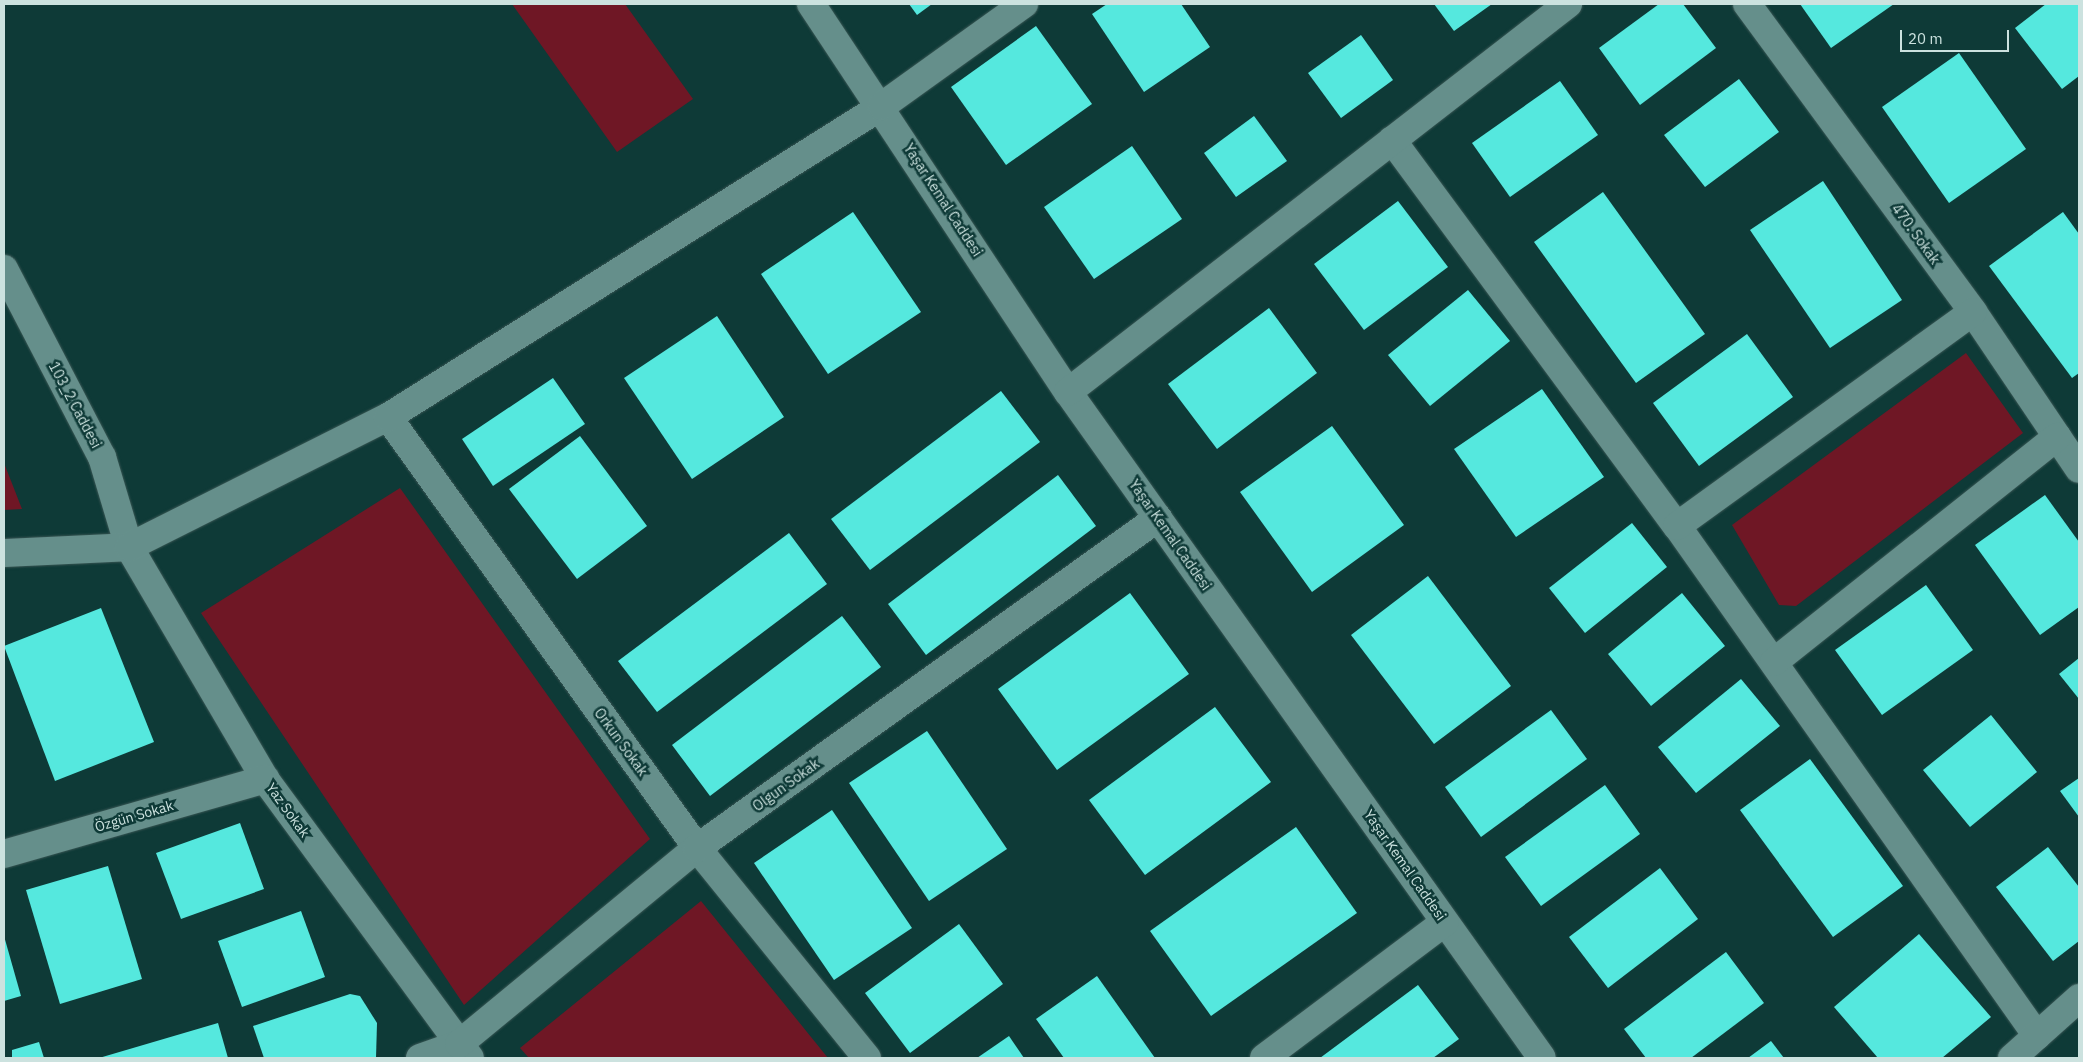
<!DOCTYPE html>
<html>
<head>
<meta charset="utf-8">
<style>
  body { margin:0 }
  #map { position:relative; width:2083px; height:1062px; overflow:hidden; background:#0e3a37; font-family:"IBM Plex Sans",sans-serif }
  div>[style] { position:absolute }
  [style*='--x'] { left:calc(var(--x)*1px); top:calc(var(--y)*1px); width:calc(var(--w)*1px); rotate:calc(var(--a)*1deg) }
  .green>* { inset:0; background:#6f1725 }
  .building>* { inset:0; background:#55e8de }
  .roads { filter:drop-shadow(0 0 1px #395654) drop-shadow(0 0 1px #395654) }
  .minor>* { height:28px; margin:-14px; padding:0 14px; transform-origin:14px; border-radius:14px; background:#658f8b }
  span { translate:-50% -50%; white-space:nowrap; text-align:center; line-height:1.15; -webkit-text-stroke:5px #0e3a37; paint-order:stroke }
  .street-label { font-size:14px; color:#cce2df }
  .frame { position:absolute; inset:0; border:5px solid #cce2df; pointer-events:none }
  .scale { position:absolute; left:1900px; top:30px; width:109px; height:22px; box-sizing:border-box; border:2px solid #cce2df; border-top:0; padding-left:6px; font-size:15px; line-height:18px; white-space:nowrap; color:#cce2df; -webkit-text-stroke:4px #0e3a37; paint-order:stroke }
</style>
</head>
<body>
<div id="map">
  <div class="green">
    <i style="clip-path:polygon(512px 4px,625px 4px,693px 99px,617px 152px)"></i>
    <i style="clip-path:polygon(1966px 353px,2023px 433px,1796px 606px,1779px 605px,1732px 525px)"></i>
    <i style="clip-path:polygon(4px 463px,22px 509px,4px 510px)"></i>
    <i style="clip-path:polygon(400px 488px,650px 839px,464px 1005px,201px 613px)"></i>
    <i style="clip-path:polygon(701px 901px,828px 1058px,529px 1058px,520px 1048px)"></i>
  </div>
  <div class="building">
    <i style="clip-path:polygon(909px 4px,932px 4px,917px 15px)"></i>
    <i style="clip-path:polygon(1107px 4px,1181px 4px,1210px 47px,1144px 92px,1092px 14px)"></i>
    <i style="clip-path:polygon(1434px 4px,1492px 4px,1454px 31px)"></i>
    <i style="clip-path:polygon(1659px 4px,1683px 4px,1716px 48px,1640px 105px,1599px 48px)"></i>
    <i style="clip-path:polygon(1800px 4px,1894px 4px,1831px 48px)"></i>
    <i style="clip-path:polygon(2046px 4px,2079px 4px,2079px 76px,2062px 89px,2015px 28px)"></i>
    <i style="clip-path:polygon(1036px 26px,1092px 104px,1006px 165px,951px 87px)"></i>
    <i style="clip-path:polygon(1361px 35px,1393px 80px,1341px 118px,1308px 73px)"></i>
    <i style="clip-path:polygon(1959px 53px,2026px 149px,1949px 203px,1882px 107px)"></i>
    <i style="clip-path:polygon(1739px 79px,1779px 132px,1705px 187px,1664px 135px)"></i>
    <i style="clip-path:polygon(1560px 81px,1598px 135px,1510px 197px,1472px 143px)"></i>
    <i style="clip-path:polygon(1254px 116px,1287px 161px,1236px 197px,1204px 153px)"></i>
    <i style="clip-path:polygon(1132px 146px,1182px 219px,1094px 279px,1044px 207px)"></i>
    <i style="clip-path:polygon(1823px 181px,1902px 300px,1830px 348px,1750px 230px)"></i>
    <i style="clip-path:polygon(1603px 192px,1705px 334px,1636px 383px,1534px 242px)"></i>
    <i style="clip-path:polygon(1398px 201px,1448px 267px,1364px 330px,1314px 264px)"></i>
    <i style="clip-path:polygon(853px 212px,921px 312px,828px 374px,761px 274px)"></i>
    <i style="clip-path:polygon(2063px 212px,2079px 234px,2079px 373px,2072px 378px,1989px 266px)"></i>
    <i style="clip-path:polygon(1468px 290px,1510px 341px,1430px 406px,1388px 355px)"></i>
    <i style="clip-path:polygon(1269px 308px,1317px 373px,1217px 449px,1168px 384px)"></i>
    <i style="clip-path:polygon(717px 316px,784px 417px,692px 479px,624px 378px)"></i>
    <i style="clip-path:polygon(1747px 334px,1793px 397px,1699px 466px,1653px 403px)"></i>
    <i style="clip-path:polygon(553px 378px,585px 424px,493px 486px,462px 439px)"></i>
    <i style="clip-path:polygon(1542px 389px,1604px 477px,1516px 537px,1454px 449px)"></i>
    <i style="clip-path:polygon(1001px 391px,1040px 442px,870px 570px,831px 519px)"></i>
    <i style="clip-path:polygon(1332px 426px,1404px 525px,1312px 592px,1240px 492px)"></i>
    <i style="clip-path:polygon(580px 436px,647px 526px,577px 579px,509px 489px)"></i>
    <i style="clip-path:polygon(1058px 475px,1096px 526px,926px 655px,888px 604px)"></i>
    <i style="clip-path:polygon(2045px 495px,2079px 542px,2079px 607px,2040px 635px,1975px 545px)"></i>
    <i style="clip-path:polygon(1632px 523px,1667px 567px,1585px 633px,1549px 588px)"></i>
    <i style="clip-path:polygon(789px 533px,827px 584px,657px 712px,618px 661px)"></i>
    <i style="clip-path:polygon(1428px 576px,1511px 686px,1434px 744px,1351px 635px)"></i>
    <i style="clip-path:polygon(1926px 585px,1973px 650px,1882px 715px,1835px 650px)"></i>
    <i style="clip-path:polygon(1130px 593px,1189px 674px,1057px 770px,998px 689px)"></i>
    <i style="clip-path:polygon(1682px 593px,1725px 646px,1651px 706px,1608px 654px)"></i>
    <i style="clip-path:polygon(101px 608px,154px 742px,55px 781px,4px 646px)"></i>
    <i style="clip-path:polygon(842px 616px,881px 667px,710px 796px,672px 745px)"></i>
    <i style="clip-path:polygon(2079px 658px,2079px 699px,2059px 674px)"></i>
    <i style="clip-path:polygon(1741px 679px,1780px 726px,1696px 793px,1658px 747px)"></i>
    <i style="clip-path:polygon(1215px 707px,1271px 782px,1145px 875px,1089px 800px)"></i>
    <i style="clip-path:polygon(1551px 710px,1587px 759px,1481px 837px,1445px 787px)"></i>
    <i style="clip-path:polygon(1991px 715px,2037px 772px,1970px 827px,1923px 770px)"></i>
    <i style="clip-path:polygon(927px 731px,1007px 849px,929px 901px,849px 783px)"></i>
    <i style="clip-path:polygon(1810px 759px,1903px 886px,1833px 937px,1740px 810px)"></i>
    <i style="clip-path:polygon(2079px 778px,2079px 817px,2060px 791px)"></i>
    <i style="clip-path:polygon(1605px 785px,1640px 834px,1541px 906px,1505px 857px)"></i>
    <i style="clip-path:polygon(832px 810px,912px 928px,834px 980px,754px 863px)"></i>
    <i style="clip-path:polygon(240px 823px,264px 889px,181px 919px,156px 853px)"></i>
    <i style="clip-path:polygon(1296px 827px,1357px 913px,1211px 1016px,1150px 931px)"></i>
    <i style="clip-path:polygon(2048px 847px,2079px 887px,2079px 941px,2053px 961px,1996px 887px)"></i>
    <i style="clip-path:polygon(108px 866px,142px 979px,60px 1004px,26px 890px)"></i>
    <i style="clip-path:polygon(1660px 868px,1698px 919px,1608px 988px,1569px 937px)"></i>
    <i style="clip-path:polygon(301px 911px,325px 977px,242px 1007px,218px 941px)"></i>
    <i style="clip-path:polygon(959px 924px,1003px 984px,910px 1053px,865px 993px)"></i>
    <i style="clip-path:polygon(1919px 934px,1991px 1017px,1942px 1058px,1878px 1058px,1834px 1007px)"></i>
    <i style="clip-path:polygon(4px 936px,21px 996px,4px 1001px)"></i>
    <i style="clip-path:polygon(1726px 952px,1764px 1003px,1691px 1058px,1646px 1058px,1624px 1029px)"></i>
    <i style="clip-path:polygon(1097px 976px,1155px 1058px,1064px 1058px,1036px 1019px)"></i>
    <i style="clip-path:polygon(1418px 985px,1459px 1039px,1433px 1058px,1320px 1058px)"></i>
    <i style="clip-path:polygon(350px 994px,360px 996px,377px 1023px,376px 1058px,264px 1058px,253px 1026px)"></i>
    <i style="clip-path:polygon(218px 1023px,228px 1058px,99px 1058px)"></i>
    <i style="clip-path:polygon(1009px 1036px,1024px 1058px,977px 1058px)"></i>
    <i style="clip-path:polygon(1771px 1041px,1784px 1058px,1748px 1058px)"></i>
    <i style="clip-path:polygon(39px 1042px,44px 1058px,12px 1058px,12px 1050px)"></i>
  </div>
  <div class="roads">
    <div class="minor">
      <i style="--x:811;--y:4;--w:465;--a:56.5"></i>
      <i style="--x:1068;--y:392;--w:817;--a:54.56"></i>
      <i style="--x:1747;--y:4;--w:382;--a:53.7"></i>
      <i style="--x:1973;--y:312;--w:189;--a:56"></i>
      <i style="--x:1392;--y:140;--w:480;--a:53.6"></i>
      <i style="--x:1677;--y:526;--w:624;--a:54.78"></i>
      <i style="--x:4;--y:269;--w:212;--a:62.5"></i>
      <i style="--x:102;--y:457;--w:94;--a:73.3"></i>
      <i style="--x:129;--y:547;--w:269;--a:59.6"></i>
      <i style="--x:265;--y:779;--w:346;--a:53.7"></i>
      <i style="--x:1068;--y:392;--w:633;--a:-37.81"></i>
      <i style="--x:388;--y:417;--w:530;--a:54.36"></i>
      <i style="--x:697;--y:848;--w:270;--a:51"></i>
      <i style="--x:1677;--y:526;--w:365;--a:-35.9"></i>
      <i style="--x:4;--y:553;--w:125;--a:-2.7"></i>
      <i style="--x:129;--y:547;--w:290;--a:-26.7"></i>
      <i style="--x:388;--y:417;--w:584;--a:-32.19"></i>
      <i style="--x:882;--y:106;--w:175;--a:-35.7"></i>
      <i style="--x:1774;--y:662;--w:362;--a:-38.5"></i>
      <i style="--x:4;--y:854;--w:272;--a:-16"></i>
      <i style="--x:420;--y:1058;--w:41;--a:-19.7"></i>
      <i style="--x:459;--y:1044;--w:308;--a:-39.5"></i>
      <i style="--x:697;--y:848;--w:567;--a:-35.6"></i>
      <i style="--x:1264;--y:1058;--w:226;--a:-36.9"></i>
      <i style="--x:2012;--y:1058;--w:90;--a:-41.8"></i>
    </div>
  </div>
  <div class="street-label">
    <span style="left:943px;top:200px;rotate:57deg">Yaşar Kemal Caddesi</span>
    <span style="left:1916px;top:234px;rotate:54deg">470. Sokak</span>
    <span style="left:75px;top:405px;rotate:62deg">103_2 Caddesi</span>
    <span style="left:1170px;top:535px;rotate:55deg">Yaşar Kemal Caddesi</span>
    <span style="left:621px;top:742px;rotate:54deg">Orkun Sokak</span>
    <span style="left:786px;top:785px;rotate:-36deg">Olgun Sokak</span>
    <span style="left:288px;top:810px;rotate:54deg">Yaz Sokak</span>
    <span style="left:134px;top:816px;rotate:-16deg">Özgün Sokak</span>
    <span style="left:1405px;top:865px;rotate:55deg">Yaşar Kemal Caddesi</span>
  </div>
  <div class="frame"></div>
  <div class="scale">20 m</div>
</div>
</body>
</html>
